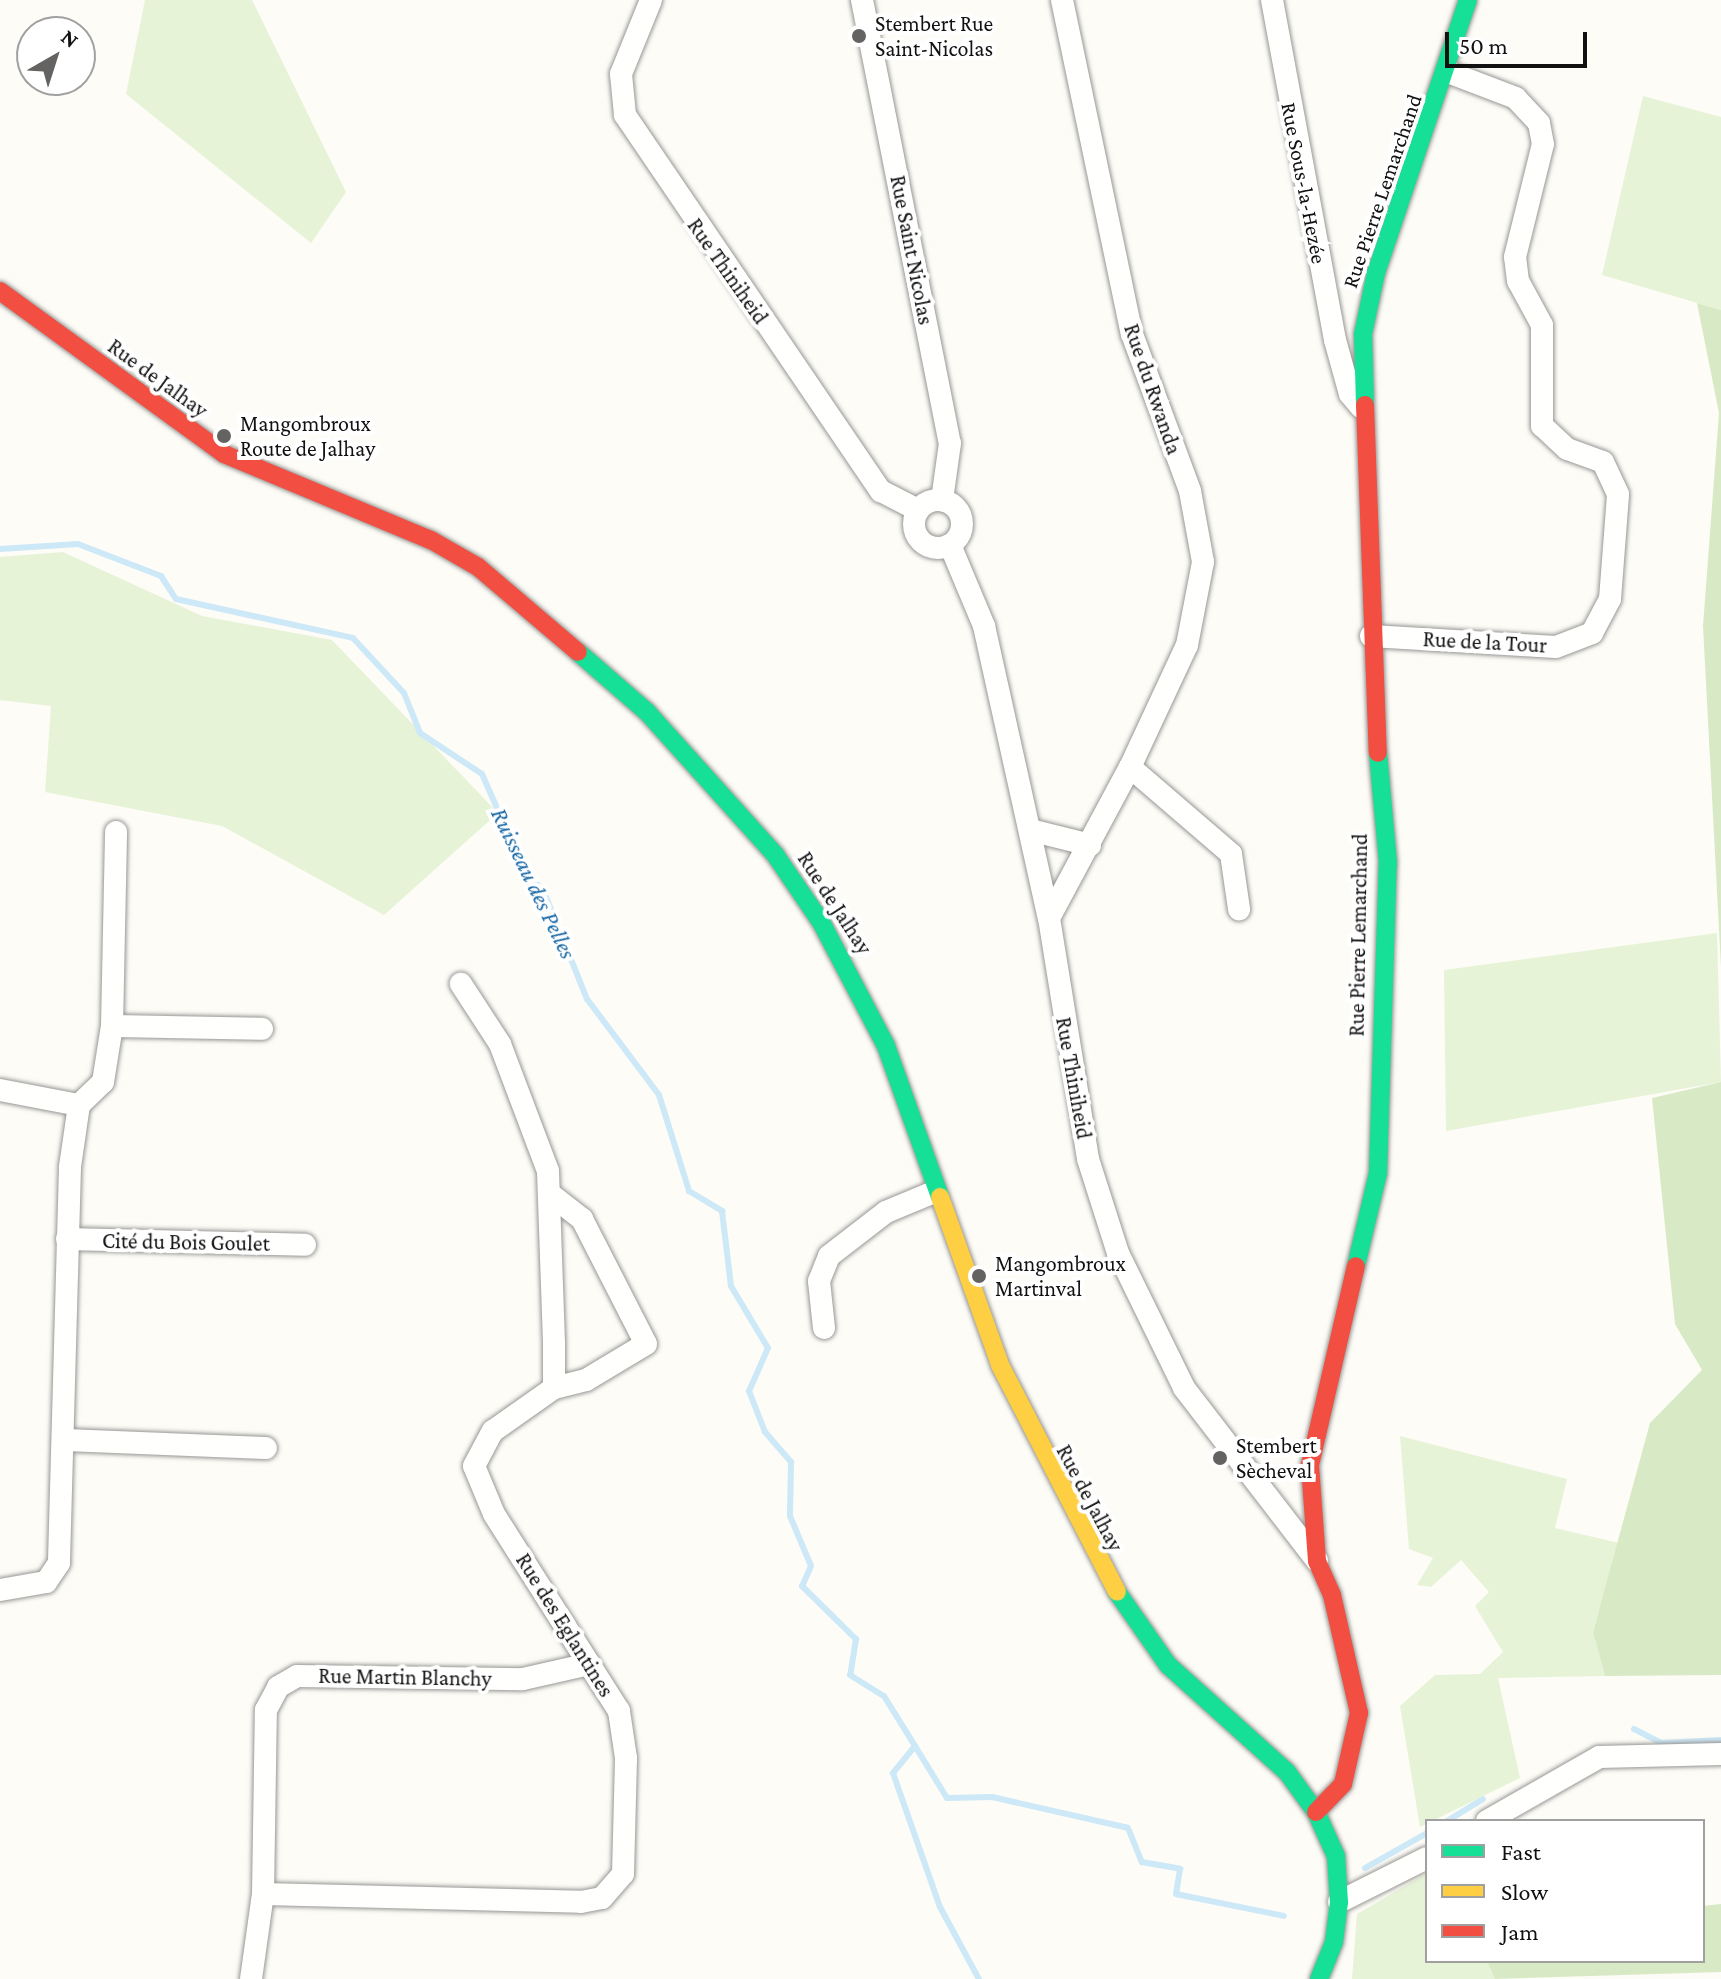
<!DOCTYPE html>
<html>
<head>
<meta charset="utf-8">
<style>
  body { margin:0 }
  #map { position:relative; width:1721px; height:1979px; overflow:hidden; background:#fdfcf7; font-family:"Crimson Pro",serif }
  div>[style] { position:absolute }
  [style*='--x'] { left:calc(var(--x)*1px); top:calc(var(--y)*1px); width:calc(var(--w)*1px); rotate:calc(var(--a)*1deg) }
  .green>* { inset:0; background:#e7f3d7 }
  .forest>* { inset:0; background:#d8eac5 }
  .stream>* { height:6px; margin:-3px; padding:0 3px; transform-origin:3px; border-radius:3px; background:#cde8f7 }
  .roads { filter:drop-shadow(0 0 2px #979795) drop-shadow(0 0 2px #979795) }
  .street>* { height:22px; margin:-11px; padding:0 11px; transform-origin:11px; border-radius:11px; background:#fffffe }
  .street>.ring { margin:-11px; padding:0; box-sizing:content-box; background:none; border:22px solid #fffffe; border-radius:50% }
  .fast>* { height:18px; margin:-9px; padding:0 9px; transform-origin:9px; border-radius:9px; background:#16e098 }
  .slow>* { height:18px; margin:-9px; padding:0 9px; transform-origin:9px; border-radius:9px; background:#ffcf43 }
  .jam>* { height:18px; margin:-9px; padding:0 9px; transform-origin:9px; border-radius:9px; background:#f24e42 }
  .dots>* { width:22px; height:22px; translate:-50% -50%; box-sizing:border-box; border:4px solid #fff; border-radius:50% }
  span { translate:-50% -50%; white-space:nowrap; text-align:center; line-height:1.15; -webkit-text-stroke:8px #fff; paint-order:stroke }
  .poi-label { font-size:22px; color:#111 }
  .left { translate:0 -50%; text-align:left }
  .street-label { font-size:22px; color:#111 }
  .water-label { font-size:24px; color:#1768a6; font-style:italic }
  .legend { position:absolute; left:1425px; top:1819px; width:280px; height:144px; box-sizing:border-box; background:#fff; border:2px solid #a0a0a0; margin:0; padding:10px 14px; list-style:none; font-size:24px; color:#111 }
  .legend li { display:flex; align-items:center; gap:16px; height:40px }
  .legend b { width:40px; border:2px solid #a0a0a0 }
  .north { position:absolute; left:16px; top:16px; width:80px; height:80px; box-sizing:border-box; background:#fff; border:2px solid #a0a0a0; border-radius:50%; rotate:39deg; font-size:22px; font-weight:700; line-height:32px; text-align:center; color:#111 }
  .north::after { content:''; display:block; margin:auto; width:28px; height:36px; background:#646362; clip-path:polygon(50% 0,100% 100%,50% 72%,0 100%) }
  .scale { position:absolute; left:1445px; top:32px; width:142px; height:36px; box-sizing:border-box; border:4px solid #111; border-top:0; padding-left:10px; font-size:24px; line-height:28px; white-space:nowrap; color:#111; -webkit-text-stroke:6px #fff; paint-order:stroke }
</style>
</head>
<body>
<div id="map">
  <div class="green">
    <i style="clip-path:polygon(145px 0,252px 0,346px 192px,311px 243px,126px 94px)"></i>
    <i style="clip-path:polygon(1643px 96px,1721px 117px,1721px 310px,1602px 275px)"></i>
    <i style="clip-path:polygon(63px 552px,202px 616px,332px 640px,498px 813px,384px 915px,222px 826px,45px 792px,51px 706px,0 700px,0 557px)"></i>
    <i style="clip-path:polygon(1717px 933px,1721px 1082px,1446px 1131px,1444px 970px)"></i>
    <i style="clip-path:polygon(1400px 1436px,1567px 1479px,1555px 1528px,1619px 1543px,1593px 1631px,1605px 1676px,1498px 1678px,1520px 1778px,1420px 1827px,1400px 1706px,1435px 1675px,1480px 1674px,1503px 1652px,1475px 1606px,1489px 1592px,1461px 1560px,1431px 1587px,1417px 1585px,1433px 1558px,1409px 1549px)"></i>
    <i style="clip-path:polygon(1427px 1873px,1427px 1961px,1487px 1961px,1495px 1979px,1352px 1979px,1357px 1914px)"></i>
  </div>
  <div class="forest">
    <i style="clip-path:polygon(1697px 303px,1721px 310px,1721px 967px,1703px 626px,1719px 413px)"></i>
    <i style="clip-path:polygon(1721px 1082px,1721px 1675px,1605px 1676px,1593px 1632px,1650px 1423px,1702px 1370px,1675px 1324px,1652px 1098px)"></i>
    <i style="clip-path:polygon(1721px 1904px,1721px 1972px,1495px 1979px,1487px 1961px,1703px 1961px,1703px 1906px)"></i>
  </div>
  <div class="stream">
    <i style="--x:0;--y:549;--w:78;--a:-3.7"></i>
    <i style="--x:78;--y:544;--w:89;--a:21.1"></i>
    <i style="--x:161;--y:576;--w:27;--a:57"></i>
    <i style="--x:176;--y:599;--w:181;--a:12.4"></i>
    <i style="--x:353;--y:638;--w:75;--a:47.2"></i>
    <i style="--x:404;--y:693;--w:43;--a:68.2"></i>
    <i style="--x:420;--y:733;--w:74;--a:33.5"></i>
    <i style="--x:482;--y:774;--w:94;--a:66.2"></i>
    <i style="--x:520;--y:860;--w:45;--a:54.9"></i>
    <i style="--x:546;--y:897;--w:110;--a:68.1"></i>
    <i style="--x:587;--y:999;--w:120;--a:53.1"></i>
    <i style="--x:659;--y:1095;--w:101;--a:72.6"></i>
    <i style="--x:689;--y:1191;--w:39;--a:31"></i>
    <i style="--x:722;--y:1211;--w:76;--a:83.2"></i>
    <i style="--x:731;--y:1286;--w:72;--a:59.2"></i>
    <i style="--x:768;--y:1348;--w:47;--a:113.8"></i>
    <i style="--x:749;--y:1391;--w:44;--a:68.7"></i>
    <i style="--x:765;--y:1432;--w:40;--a:49"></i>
    <i style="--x:791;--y:1462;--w:54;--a:91.1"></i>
    <i style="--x:790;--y:1516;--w:54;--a:67.2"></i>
    <i style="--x:811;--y:1566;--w:22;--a:114"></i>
    <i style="--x:802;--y:1586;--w:76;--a:44.5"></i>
    <i style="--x:856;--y:1639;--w:36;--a:99"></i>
    <i style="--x:850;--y:1675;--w:40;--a:32"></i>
    <i style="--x:884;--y:1696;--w:59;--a:58.2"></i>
    <i style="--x:915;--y:1746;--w:35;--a:129"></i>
    <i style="--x:893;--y:1773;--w:142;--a:70.7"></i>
    <i style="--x:940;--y:1907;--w:82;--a:61.6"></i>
    <i style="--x:1634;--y:1729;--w:30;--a:27"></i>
    <i style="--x:1661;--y:1743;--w:60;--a:-2.9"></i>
    <i style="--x:915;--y:1746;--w:61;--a:58.4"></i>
    <i style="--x:947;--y:1798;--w:45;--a:-1.3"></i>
    <i style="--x:992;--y:1797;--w:139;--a:12.8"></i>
    <i style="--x:1128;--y:1828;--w:37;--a:68"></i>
    <i style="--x:1142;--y:1862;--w:39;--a:10"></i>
    <i style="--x:1180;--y:1869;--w:25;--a:99"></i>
    <i style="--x:1176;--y:1894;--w:110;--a:11.5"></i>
    <i style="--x:1447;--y:1821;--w:42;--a:-31.4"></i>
    <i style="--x:1365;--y:1868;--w:71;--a:-29.4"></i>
  </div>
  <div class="roads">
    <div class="street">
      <i style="--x:651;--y:0;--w:80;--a:112.1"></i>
      <i style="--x:621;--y:74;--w:41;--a:84.4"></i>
      <i style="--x:625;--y:115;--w:455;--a:55.8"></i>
      <i style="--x:881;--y:491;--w:42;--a:27.2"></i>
      <i style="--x:862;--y:0;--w:452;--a:78.8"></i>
      <i style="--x:950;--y:443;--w:58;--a:98"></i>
      <i style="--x:1062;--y:0;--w:341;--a:78.2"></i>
      <i style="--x:1132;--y:334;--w:167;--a:69.7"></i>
      <i style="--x:1190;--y:491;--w:72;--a:79.6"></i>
      <i style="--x:1203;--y:562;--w:85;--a:100.9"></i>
      <i style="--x:1187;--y:645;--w:135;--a:115"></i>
      <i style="--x:1130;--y:767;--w:133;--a:40.7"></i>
      <i style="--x:1231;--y:854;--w:56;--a:81.7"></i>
      <i style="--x:1272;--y:0;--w:346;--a:79.5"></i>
      <i style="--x:1335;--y:340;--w:56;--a:74.5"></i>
      <i style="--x:1350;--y:394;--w:17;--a:50"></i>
      <i class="ring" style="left:914px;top:500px;width:26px;height:26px"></i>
      <i style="--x:950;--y:545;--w:88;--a:67.2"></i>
      <i style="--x:984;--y:626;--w:299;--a:77.5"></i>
      <i style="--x:1049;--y:918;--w:244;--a:80.8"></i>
      <i style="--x:1088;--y:1159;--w:99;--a:72.3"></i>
      <i style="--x:1118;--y:1253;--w:150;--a:63.9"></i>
      <i style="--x:1184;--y:1388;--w:218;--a:52.4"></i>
      <i style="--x:1371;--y:636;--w:185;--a:3.4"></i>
      <i style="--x:1556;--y:647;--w:39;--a:-21"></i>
      <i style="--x:1592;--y:633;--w:38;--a:-62"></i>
      <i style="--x:1610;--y:599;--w:105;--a:-85.6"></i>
      <i style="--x:1618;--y:494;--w:35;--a:-115"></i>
      <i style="--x:1603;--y:462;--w:38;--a:-160"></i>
      <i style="--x:1567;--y:449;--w:34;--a:-137"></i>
      <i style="--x:1542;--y:426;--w:101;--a:-90"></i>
      <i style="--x:1542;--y:325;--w:50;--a:-118.6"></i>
      <i style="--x:1518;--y:281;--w:24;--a:-97"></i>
      <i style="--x:1515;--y:257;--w:116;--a:-76.1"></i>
      <i style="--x:1543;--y:144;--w:21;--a:-101"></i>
      <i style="--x:1539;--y:123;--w:34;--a:-133"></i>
      <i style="--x:1516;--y:98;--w:73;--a:-159.1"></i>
      <i style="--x:1030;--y:830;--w:62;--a:14"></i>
      <i style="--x:1049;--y:918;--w:171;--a:-61.8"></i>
      <i style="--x:112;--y:1026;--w:150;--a:1.1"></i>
      <i style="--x:0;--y:1090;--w:80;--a:10.8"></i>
      <i style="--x:79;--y:1105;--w:63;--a:98.3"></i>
      <i style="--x:70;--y:1167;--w:396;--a:91.6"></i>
      <i style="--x:59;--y:1563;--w:23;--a:124"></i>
      <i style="--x:46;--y:1582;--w:47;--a:170.1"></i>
      <i style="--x:79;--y:1105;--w:33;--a:-44"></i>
      <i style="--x:103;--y:1082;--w:57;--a:-80.9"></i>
      <i style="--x:112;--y:1026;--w:194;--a:-88.8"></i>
      <i style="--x:550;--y:1194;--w:41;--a:38"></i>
      <i style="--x:582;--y:1219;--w:140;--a:62.9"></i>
      <i style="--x:646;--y:1344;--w:70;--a:149"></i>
      <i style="--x:586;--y:1380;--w:33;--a:166"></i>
      <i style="--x:67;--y:1239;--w:238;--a:1.4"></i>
      <i style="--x:824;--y:1328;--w:47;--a:-96.1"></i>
      <i style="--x:819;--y:1281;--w:27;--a:-68"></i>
      <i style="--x:829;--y:1256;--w:72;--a:-37.7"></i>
      <i style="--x:886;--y:1212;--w:52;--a:-22.6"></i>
      <i style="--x:64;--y:1440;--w:202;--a:2.3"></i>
      <i style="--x:1487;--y:1821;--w:129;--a:-29.7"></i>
      <i style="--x:1599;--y:1757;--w:122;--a:-1.4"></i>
      <i style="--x:263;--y:1894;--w:318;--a:1.4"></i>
      <i style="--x:581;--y:1902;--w:21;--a:-11"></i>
      <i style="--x:602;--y:1898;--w:32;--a:-49"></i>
      <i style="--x:623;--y:1874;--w:116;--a:-88.5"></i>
      <i style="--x:626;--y:1758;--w:48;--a:-98.5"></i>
      <i style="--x:619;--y:1711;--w:233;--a:-122.4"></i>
      <i style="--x:494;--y:1514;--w:52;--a:-112.6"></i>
      <i style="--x:474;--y:1466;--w:40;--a:-62"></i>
      <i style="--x:493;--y:1431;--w:75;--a:-35.2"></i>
      <i style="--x:554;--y:1388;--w:45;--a:-90"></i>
      <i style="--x:554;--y:1343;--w:172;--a:-92"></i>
      <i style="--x:548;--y:1171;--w:136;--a:-110.7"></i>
      <i style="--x:500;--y:1044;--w:72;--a:-123"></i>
      <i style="--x:1339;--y:1902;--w:98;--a:-26.6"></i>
      <i style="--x:251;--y:1979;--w:86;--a:-82"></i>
      <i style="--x:263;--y:1894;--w:184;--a:-89.1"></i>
      <i style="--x:266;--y:1710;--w:26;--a:-62"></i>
      <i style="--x:278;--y:1687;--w:22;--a:-30"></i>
      <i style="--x:297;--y:1676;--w:226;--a:0.8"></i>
      <i style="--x:523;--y:1679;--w:68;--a:-12.8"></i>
    </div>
    <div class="fast">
      <i style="--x:1365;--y:405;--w:71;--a:-91.6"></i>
      <i style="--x:1363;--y:334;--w:62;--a:-78"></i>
      <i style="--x:1376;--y:273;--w:288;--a:-71.4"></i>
      <i style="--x:578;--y:652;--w:91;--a:41"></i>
      <i style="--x:647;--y:712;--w:193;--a:48.1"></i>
      <i style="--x:776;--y:856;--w:80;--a:55.7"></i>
      <i style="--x:821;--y:922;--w:140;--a:62.3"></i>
      <i style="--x:886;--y:1046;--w:160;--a:70.3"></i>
      <i style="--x:1356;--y:1266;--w:96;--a:-76.7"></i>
      <i style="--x:1378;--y:1173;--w:310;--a:-88.2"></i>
      <i style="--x:1388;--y:863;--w:110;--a:-95.2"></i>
      <i style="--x:1117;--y:1592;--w:89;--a:55.1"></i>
      <i style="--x:1168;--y:1665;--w:160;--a:42"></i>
      <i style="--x:1287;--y:1772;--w:49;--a:54.1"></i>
      <i style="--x:1316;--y:1812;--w:48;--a:65.6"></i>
      <i style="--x:1336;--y:1856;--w:46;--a:86.3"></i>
      <i style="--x:1339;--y:1902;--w:40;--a:97.1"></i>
      <i style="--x:1334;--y:1942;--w:40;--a:112"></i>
    </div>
    <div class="slow">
      <i style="--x:940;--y:1197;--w:178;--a:70.3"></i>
      <i style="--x:1000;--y:1365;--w:255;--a:62.7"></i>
    </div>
    <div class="jam">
      <i style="--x:0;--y:291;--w:277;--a:36"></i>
      <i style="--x:224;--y:454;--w:224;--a:22.6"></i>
      <i style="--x:431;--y:540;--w:54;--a:29.9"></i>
      <i style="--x:478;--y:567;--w:131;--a:40.4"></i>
      <i style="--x:1365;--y:405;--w:348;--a:87.9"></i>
      <i style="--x:1316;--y:1812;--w:39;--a:-46"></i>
      <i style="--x:1343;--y:1784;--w:73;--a:-77.3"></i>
      <i style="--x:1359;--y:1713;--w:121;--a:-102.9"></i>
      <i style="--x:1332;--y:1595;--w:37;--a:-114"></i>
      <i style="--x:1317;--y:1561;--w:96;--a:-94.2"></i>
      <i style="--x:1310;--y:1465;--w:204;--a:-77"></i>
    </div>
  </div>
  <div class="dots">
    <i style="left:859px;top:36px;background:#646362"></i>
    <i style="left:224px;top:436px;background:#646362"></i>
    <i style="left:979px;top:1276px;background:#646362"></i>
    <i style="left:1220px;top:1458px;background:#646362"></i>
  </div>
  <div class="poi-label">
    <span class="left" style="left:875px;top:36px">Stembert Rue<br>Saint-Nicolas</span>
    <span class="left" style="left:240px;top:436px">Mangombroux<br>Route de Jalhay</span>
    <span class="left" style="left:995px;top:1276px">Mangombroux<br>Martinval</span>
    <span class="left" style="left:1236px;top:1458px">Stembert<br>Sècheval</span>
  </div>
  <div class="street-label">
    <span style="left:1304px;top:183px;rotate:79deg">Rue Sous-la-Hezée</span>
    <span style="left:1382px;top:191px;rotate:-71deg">Rue Pierre Lemarchand</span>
    <span style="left:912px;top:250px;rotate:79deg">Rue Saint Nicolas</span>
    <span style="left:728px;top:271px;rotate:55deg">Rue Thiniheid</span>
    <span style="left:158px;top:378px;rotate:36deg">Rue de Jalhay</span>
    <span style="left:1153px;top:389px;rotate:71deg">Rue du Rwanda</span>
    <span style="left:1485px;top:642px;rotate:3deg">Rue de la Tour</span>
    <span style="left:835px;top:903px;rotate:57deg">Rue de Jalhay</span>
    <span style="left:1358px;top:935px;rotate:-89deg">Rue Pierre Lemarchand</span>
    <span style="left:1074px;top:1078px;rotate:80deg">Rue Thiniheid</span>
    <span style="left:186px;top:1242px;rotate:1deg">Cité du Bois Goulet</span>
    <span style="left:1090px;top:1498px;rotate:62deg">Rue de Jalhay</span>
    <span style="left:565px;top:1625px;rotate:58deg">Rue des Eglantines</span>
    <span style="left:405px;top:1677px;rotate:1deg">Rue Martin Blanchy</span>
  </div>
  <div class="water-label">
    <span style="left:534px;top:883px;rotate:64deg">Ruisseau des Pelles</span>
  </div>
  <ul class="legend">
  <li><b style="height:10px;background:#16e098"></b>Fast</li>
  <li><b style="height:10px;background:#ffcf43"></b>Slow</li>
  <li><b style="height:10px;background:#f24e42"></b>Jam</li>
  </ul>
  <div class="north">N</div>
  <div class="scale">50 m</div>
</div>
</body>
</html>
